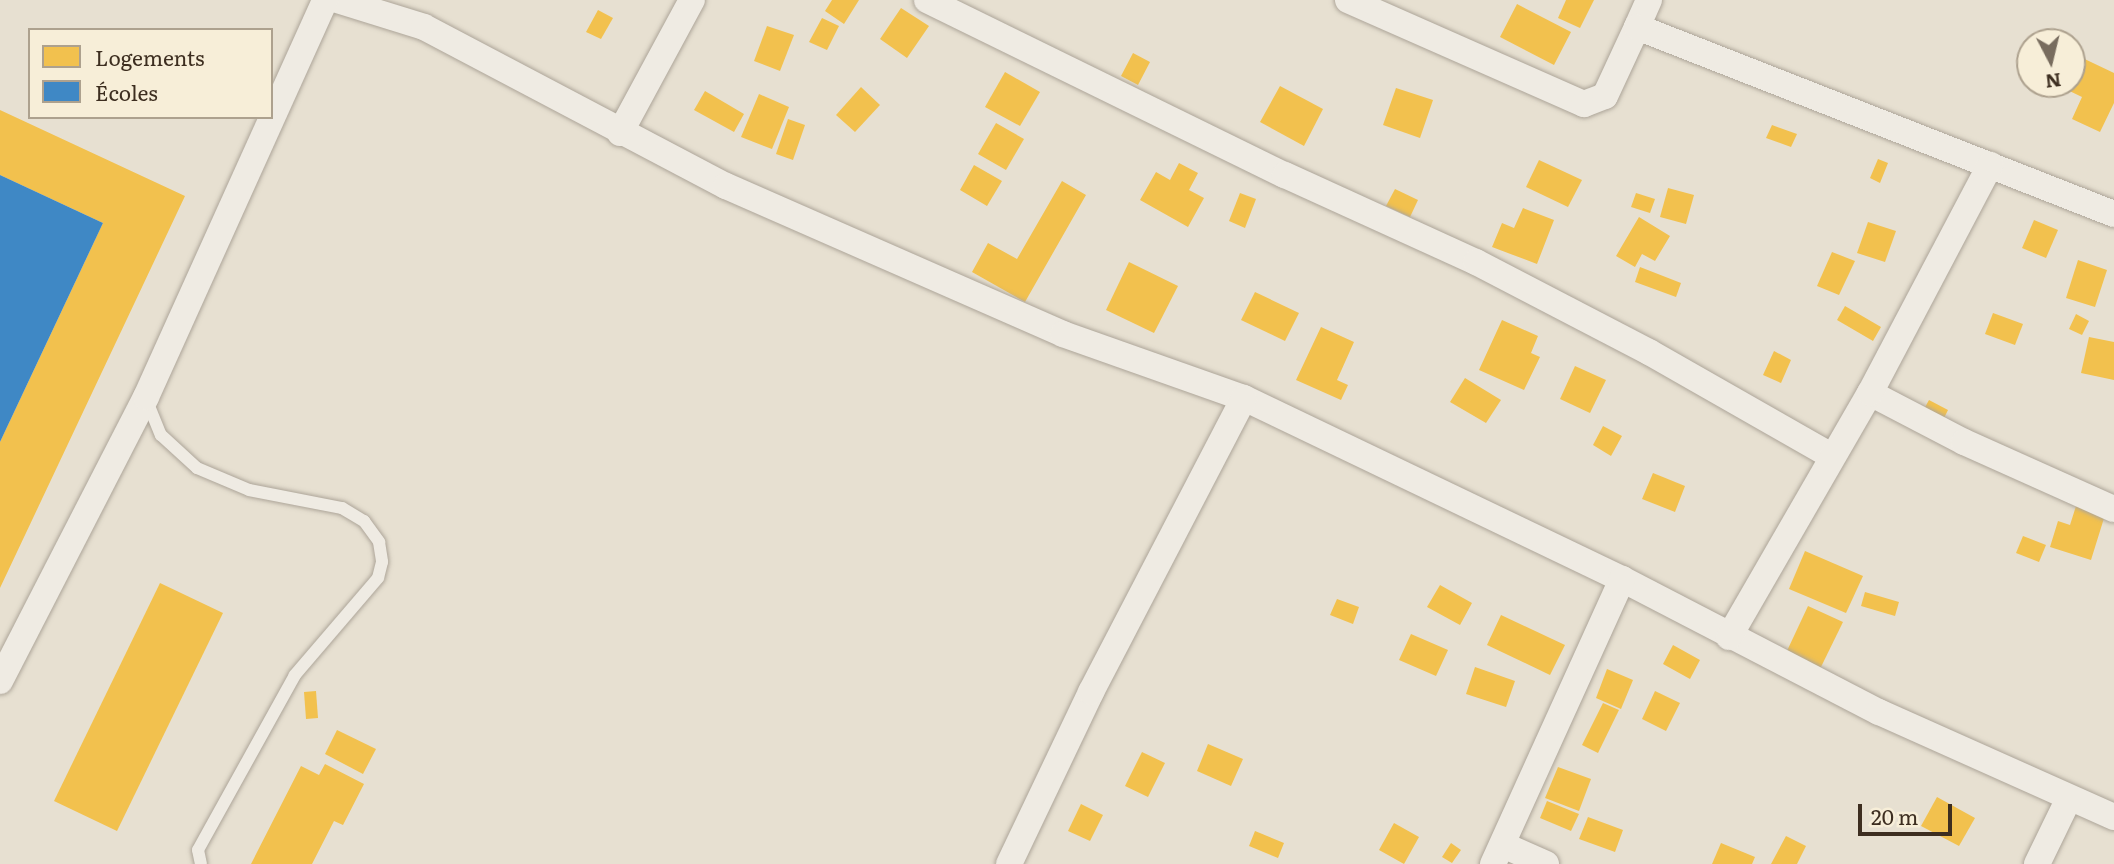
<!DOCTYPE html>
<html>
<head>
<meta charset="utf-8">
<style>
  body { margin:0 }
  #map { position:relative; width:2114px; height:864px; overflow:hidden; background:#e7e0d1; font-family:Literata,serif }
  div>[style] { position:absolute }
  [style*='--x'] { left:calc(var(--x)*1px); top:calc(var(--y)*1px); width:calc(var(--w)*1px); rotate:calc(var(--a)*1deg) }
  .homes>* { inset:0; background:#f2c14e }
  .schools>* { inset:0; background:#3f88c5 }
  .roads { filter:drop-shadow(0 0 2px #ada599) drop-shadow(0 0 2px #ada599) }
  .service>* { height:12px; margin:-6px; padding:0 6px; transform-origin:6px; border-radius:6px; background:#efebe3 }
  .minor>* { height:26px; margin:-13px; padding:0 13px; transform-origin:13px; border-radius:13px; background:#efebe3 }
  span { translate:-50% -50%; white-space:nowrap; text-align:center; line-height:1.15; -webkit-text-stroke:7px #f7eed8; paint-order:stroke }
  .legend { position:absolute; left:28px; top:28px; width:245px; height:91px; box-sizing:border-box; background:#f7eed8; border:2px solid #ada18e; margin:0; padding:9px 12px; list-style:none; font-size:21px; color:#3d2e20 }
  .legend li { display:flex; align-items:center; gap:14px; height:35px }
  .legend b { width:35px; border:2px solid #ada18e }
  .north { position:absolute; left:2016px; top:28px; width:70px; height:70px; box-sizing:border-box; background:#f7eed8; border:2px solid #ada18e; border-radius:50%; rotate:173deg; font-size:19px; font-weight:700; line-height:28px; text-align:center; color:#3d2e20 }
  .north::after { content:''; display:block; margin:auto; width:24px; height:32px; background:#786c5e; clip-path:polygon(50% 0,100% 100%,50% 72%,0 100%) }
  .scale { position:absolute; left:1858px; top:804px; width:94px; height:32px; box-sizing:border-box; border:4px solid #3d2e20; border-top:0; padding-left:9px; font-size:21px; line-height:24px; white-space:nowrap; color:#3d2e20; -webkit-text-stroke:5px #f7eed8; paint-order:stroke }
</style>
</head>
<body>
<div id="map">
  <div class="homes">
    <i style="clip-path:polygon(832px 0,859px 0,844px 24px,825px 11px)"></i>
    <i style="clip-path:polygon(1566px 0,1594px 0,1580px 28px,1558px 18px)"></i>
    <i style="clip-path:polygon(1517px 4px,1571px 32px,1554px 65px,1500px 37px)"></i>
    <i style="clip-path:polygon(901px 8px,929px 26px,907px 58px,880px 39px)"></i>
    <i style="clip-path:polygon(598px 10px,613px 18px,601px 39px,586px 32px)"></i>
    <i style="clip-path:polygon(822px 18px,839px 26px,827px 50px,809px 42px)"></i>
    <i style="clip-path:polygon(767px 26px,794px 35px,780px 71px,754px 61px)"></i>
    <i style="clip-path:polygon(1133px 53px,1150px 62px,1138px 85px,1121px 76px)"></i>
    <i style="clip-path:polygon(2072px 53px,2114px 73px,2114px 103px,2100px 132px,2072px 119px,2082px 97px,2055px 84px,2072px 84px)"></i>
    <i style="clip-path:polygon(1005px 72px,1040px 92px,1020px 126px,985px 107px)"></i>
    <i style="clip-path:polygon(1280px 86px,1323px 109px,1304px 146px,1260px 122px)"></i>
    <i style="clip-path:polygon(861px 87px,880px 105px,855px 132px,836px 115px)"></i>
    <i style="clip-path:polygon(1396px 88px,1433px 100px,1420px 138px,1383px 125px)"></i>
    <i style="clip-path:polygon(705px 91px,744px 114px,734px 132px,694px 110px)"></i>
    <i style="clip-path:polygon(759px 94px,789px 107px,772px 149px,741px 137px)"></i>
    <i style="clip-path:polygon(0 110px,185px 196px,0 588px,0 442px,103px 223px,0 175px)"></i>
    <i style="clip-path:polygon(788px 119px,805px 125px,793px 160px,776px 154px)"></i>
    <i style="clip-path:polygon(996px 123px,1024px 139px,1006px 170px,978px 154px)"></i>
    <i style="clip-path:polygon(1772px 125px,1797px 134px,1791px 147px,1766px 138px)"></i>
    <i style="clip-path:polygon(1878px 159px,1888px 163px,1880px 183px,1870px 178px)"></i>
    <i style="clip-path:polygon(1539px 160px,1582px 180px,1568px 207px,1526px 187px)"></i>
    <i style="clip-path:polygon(1179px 163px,1198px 173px,1189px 190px,1204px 198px,1188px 227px,1140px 200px,1156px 172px,1170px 180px)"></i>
    <i style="clip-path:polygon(974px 165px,1002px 181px,987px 206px,960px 190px)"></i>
    <i style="clip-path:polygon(1062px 181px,1086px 195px,1025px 302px,972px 272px,988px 243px,1017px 259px)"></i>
    <i style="clip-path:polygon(1668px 188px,1694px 195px,1686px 224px,1660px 217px)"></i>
    <i style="clip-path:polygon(1395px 189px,1418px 200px,1410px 217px,1386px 206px)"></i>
    <i style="clip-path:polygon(1240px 193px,1256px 199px,1245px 228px,1229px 221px)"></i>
    <i style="clip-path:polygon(1636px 193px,1655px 199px,1650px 213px,1631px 207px)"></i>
    <i style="clip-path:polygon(1523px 208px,1554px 220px,1537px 264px,1492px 247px,1502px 223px,1514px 228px)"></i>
    <i style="clip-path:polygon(1639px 217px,1670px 236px,1655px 261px,1642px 254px,1635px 267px,1616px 256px)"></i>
    <i style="clip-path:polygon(2034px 220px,2058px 230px,2046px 258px,2022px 248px)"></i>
    <i style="clip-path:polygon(1868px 222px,1896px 231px,1885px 262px,1857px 253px)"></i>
    <i style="clip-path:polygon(1832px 252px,1855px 261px,1839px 295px,1817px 286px)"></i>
    <i style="clip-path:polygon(2078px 260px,2107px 270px,2095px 307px,2066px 298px)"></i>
    <i style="clip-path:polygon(1129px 262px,1178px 286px,1154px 333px,1106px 310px)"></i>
    <i style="clip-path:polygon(1640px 267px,1681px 283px,1676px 297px,1635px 282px)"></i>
    <i style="clip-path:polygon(1255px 292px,1299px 313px,1285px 341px,1241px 320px)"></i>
    <i style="clip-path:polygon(1845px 306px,1881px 327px,1873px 341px,1837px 320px)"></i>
    <i style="clip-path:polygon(1993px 313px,2023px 324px,2015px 345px,1985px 334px)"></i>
    <i style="clip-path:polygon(2076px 314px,2089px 321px,2082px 335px,2069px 329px)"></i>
    <i style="clip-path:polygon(1502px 320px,1538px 336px,1531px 353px,1540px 357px,1524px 390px,1479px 370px)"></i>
    <i style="clip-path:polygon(1321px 327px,1354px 342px,1337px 380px,1348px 385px,1341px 400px,1296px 380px)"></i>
    <i style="clip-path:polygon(2089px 337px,2114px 342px,2114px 380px,2081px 373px)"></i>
    <i style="clip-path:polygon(1774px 351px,1791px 360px,1781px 383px,1763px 375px)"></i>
    <i style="clip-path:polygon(1575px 366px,1606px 380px,1590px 413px,1560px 399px)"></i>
    <i style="clip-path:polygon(1465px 378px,1501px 400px,1486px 423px,1450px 402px)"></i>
    <i style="clip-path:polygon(1929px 400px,1948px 410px,1944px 418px,1924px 409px)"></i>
    <i style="clip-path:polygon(1603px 426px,1622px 436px,1611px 456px,1593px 445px)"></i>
    <i style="clip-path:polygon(1653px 473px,1685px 486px,1675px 512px,1642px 499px)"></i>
    <i style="clip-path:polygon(2076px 506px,2105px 515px,2091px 560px,2050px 547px,2058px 521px,2070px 525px)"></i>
    <i style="clip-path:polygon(2023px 536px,2046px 545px,2039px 562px,2016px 553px)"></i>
    <i style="clip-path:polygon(1805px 551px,1863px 576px,1846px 613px,1789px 589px)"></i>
    <i style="clip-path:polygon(160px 583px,223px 613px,117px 831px,54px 801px)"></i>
    <i style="clip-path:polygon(1440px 585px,1472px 603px,1460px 625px,1427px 607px)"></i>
    <i style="clip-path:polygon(1865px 592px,1899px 602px,1895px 616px,1861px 606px)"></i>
    <i style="clip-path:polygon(1337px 599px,1359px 607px,1353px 624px,1330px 615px)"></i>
    <i style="clip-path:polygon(1808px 606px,1843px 622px,1820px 669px,1786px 653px)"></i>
    <i style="clip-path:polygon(1501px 615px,1565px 645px,1550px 675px,1487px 645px)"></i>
    <i style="clip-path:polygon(1411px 634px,1448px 650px,1436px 676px,1399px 660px)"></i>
    <i style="clip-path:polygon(1673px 645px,1700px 660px,1690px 679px,1663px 664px)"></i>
    <i style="clip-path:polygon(1475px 667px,1515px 681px,1506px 707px,1466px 694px)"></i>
    <i style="clip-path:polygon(1607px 669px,1633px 680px,1621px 709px,1596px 698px)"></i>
    <i style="clip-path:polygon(316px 691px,318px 718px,306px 719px,304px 692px)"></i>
    <i style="clip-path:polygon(1655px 691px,1680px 703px,1666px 731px,1642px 719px)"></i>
    <i style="clip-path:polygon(1603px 703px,1619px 710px,1598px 753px,1582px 745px)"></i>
    <i style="clip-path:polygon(337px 730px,376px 749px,363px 774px,325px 754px)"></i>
    <i style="clip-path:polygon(1208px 744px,1243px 759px,1231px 786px,1197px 771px)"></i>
    <i style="clip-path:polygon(1142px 752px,1165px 763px,1148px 797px,1125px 786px)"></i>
    <i style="clip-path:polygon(325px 764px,364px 784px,343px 825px,334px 821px,312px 864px,251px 864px,301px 766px,319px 775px)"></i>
    <i style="clip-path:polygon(1558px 767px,1591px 779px,1579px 811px,1545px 798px)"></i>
    <i style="clip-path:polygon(1937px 797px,1975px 818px,1959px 846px,1921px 826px)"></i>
    <i style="clip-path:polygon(1547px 801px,1579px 814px,1571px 831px,1540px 818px)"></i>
    <i style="clip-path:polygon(1081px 804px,1103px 815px,1090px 841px,1068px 831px)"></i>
    <i style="clip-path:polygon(1588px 817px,1623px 830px,1615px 852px,1579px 839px)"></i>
    <i style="clip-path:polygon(1394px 823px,1419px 837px,1404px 864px,1379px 850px)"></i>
    <i style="clip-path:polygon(1255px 831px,1284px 843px,1278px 858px,1249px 846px)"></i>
    <i style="clip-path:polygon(1786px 836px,1806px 846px,1797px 864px,1771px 864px)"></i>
    <i style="clip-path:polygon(1451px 843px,1461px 850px,1452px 863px,1442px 857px)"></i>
    <i style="clip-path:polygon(1721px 843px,1755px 857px,1752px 864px,1712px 864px)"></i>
  </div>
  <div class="schools">
    <i style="clip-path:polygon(0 175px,103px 223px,0 442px)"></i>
  </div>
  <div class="roads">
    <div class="service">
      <i style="--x:147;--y:401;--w:37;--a:68"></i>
      <i style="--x:161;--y:435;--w:49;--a:42.5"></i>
      <i style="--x:197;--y:468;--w:56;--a:22.9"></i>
      <i style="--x:249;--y:490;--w:95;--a:11"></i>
      <i style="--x:342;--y:508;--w:26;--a:31"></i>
      <i style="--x:364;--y:521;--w:26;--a:54"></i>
      <i style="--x:379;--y:542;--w:20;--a:81"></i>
      <i style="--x:382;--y:562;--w:16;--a:104"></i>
      <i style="--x:378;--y:578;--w:128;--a:130.6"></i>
      <i style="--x:295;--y:675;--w:200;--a:119"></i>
      <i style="--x:198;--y:850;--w:14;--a:78"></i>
    </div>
    <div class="minor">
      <i style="--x:337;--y:0;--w:91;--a:17.2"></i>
      <i style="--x:424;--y:27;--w:341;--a:27.8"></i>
      <i style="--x:726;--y:186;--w:368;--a:23.7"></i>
      <i style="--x:1063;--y:334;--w:192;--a:19.5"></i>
      <i style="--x:1244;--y:398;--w:419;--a:25.6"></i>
      <i style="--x:1622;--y:579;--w:289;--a:27.4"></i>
      <i style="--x:1879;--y:712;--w:257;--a:24.1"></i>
      <i style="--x:927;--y:0;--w:398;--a:26.1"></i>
      <i style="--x:1285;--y:175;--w:210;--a:24.5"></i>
      <i style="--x:1476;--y:262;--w:195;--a:27.5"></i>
      <i style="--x:1649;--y:352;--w:210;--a:29.7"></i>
      <i style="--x:1348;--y:0;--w:258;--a:23.8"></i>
      <i style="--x:1584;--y:104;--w:22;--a:-21"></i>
      <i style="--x:1605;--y:96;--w:76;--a:-65.1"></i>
      <i style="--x:1649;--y:0;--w:30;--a:114"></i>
      <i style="--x:1637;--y:27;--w:512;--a:21.41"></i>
      <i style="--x:620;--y:133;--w:151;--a:-61.6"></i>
      <i style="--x:1870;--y:393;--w:106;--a:27.5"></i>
      <i style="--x:1964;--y:442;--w:164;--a:24.1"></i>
      <i style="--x:1729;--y:637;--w:282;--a:-60"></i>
      <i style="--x:1870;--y:393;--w:258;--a:-62.2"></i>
      <i style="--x:0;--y:681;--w:319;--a:-62.8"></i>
      <i style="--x:146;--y:397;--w:435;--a:-65.7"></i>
      <i style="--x:1503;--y:845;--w:47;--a:23.8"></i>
      <i style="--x:1009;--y:864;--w:191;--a:-64.5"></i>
      <i style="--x:1091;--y:692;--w:331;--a:-62.5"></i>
      <i style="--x:1493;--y:864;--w:313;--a:-65.6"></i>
      <i style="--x:2037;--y:864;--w:73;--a:-64.1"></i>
    </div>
  </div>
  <ul class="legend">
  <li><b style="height:19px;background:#f2c14e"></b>Logements</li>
  <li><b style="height:19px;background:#3f88c5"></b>Écoles</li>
  </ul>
  <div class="north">N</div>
  <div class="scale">20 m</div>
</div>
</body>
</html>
